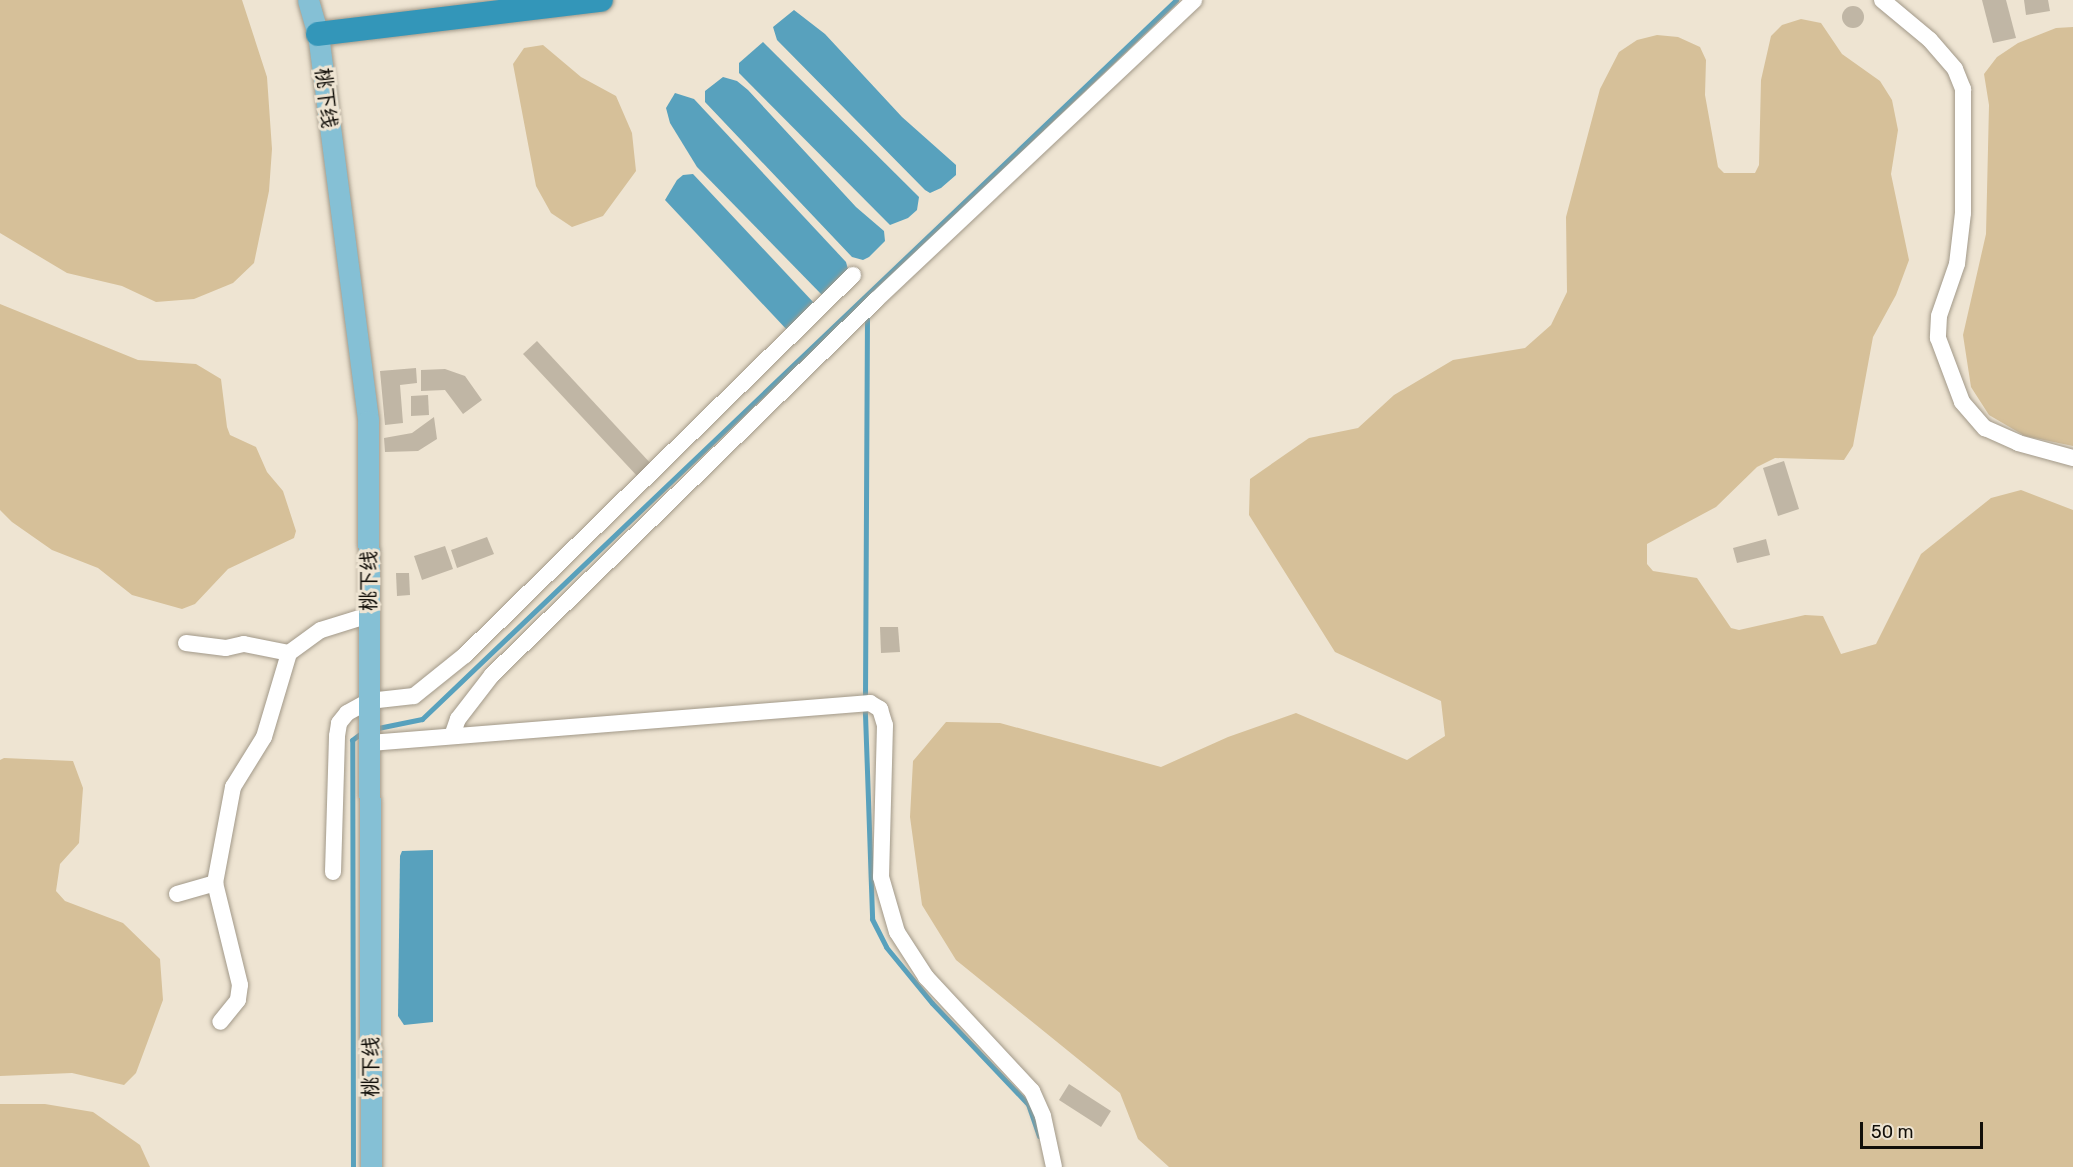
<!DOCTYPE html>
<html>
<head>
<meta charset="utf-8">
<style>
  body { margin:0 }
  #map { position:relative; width:2073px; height:1167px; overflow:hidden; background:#eee4d2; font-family:Rubik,"Noto Sans SC",sans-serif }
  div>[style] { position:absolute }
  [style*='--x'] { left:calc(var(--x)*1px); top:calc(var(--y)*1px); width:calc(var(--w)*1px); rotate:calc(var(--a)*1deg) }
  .green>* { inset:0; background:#d6c099 }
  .water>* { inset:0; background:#58a1bd }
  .stream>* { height:5px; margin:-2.5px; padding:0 2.5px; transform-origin:2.5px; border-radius:2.5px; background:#58a1bd }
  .building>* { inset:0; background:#c0b6a5 }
  .round { border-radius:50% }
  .roads { filter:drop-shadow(0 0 2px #a29989) drop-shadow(0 0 2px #a29989) }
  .minor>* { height:16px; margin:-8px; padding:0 8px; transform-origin:8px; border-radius:8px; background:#fff }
  .major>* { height:21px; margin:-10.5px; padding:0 10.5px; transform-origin:10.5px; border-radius:10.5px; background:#85c0d5 }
  .highway>* { height:24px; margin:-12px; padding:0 12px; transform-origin:12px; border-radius:12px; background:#3396b9 }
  span { translate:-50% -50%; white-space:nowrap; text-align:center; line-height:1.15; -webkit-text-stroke:6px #eee4d2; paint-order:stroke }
  .street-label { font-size:20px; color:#120f09 }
  .scale { position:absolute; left:1860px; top:1122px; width:123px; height:27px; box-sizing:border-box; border:3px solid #120f09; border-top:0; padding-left:8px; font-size:18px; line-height:21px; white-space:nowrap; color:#120f09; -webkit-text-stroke:4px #eee4d2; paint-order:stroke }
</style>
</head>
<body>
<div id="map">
  <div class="green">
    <i style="clip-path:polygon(0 0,242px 0,267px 77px,272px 149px,269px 191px,254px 263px,233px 283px,194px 299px,156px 302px,122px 286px,67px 273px,0 233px)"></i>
    <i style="clip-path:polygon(1801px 19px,1821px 23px,1842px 54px,1880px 81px,1892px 100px,1898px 130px,1891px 174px,1909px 260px,1896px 295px,1873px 337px,1853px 446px,1844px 460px,1775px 458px,1757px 467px,1716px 507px,1647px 544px,1647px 564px,1653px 571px,1697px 578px,1731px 628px,1739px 630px,1805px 615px,1823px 616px,1841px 654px,1876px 644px,1921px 554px,1991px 498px,2021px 490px,2073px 510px,2073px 1167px,1169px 1167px,1138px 1139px,1120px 1093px,956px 960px,922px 905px,910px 817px,913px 761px,946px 722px,1000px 723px,1161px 767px,1228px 737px,1296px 713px,1407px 760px,1445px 736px,1441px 701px,1335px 652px,1249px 515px,1250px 479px,1309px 438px,1358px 428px,1394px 395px,1453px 360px,1525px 348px,1551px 325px,1567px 292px,1566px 217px,1600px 89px,1619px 52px,1637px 40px,1657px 35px,1678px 37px,1700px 47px,1706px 60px,1705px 95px,1718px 167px,1724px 173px,1755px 173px,1759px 165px,1761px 80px,1771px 36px,1782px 25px)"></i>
    <i style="clip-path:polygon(2073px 27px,2073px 446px,2025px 436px,1989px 415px,1971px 387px,1963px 335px,1986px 234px,1989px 105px,1984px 74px,1997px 57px,2018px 43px,2056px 28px)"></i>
    <i style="clip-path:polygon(543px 45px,581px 77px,616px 96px,632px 133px,636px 171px,603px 216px,572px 227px,551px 213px,536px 186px,513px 64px,524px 48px)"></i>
    <i style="clip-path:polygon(0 304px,138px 360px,196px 364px,221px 379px,227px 427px,230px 435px,256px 447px,267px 472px,283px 491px,296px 531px,294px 538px,228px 569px,195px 604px,182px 609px,132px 595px,98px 568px,52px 550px,12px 522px,0 510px)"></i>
    <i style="clip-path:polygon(4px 758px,73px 761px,83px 788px,79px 843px,60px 864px,56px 891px,65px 901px,123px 923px,160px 959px,163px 1000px,136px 1073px,124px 1085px,72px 1073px,0 1076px,0 760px)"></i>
    <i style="clip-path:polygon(0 1104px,45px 1104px,93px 1112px,140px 1145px,150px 1167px,0 1167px)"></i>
  </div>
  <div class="water">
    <i style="clip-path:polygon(794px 10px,825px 34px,902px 117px,956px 165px,956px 175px,941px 188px,930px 193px,925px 190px,777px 40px,773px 27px)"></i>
    <i style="clip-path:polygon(763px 42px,919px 197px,917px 210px,908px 218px,890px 225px,739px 73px,739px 63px)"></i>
    <i style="clip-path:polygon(723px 77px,737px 81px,748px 90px,856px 207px,884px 231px,885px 241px,869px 257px,863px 260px,852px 257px,705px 102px,705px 91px)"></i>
    <i style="clip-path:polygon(675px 93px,694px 99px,846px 262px,849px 273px,823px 296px,697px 167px,670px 123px,666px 108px)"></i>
    <i style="clip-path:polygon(693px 174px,814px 303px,788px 331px,665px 200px,677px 180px,683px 175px)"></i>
    <i style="clip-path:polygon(433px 850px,433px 1022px,404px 1025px,398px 1016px,400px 856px,402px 851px)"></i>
  </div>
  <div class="stream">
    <i style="--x:867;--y:315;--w:399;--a:90.3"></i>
    <i style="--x:865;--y:714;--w:205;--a:88"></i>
    <i style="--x:872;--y:919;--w:31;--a:63"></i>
    <i style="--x:886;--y:947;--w:72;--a:50.6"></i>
    <i style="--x:932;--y:1003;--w:139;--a:46.5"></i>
    <i style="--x:1028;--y:1104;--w:34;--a:71"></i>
    <i style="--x:373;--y:729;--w:50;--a:-11.5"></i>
    <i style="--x:422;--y:719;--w:1042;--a:-43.64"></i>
    <i style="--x:353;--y:1167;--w:427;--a:-90.1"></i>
    <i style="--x:352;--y:740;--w:15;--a:-37"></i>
  </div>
  <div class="building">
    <i style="clip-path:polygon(1982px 0,2006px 0,2016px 38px,1993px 43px)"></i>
    <i style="clip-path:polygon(2024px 0,2048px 0,2050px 11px,2026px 15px)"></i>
    <i class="round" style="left:1842px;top:6px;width:22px;height:22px"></i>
    <i style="clip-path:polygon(537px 341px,653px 466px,639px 478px,523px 354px)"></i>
    <i style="clip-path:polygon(416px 368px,417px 383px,400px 385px,403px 423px,385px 425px,380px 371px)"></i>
    <i style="clip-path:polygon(445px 369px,465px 376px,482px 400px,463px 414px,445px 390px,421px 391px,421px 370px)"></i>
    <i style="clip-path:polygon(428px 395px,429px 415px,411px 416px,411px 396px)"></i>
    <i style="clip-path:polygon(434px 417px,437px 439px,418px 451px,385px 452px,384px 438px,412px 433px)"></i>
    <i style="clip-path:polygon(1784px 461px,1799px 509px,1778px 516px,1763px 468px)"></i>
    <i style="clip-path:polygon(487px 537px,494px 554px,457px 568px,451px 550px)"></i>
    <i style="clip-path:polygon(1766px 539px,1770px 555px,1737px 563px,1733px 548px)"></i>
    <i style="clip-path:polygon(445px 546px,453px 569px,422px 580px,414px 556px)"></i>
    <i style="clip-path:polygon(396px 573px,409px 573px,410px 595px,397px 596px)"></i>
    <i style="clip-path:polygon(880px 627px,898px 627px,900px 652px,881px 653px)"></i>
    <i style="clip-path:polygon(1069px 1084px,1111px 1111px,1101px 1127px,1059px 1100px)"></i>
  </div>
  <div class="roads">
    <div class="minor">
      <i style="--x:1882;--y:0;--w:62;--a:39.8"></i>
      <i style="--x:1930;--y:40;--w:38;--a:49"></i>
      <i style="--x:1955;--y:69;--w:22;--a:68"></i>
      <i style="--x:1963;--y:89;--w:124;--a:90"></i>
      <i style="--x:1963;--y:213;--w:51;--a:96.7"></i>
      <i style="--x:1957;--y:264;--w:55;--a:109.1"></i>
      <i style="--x:1939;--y:316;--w:22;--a:93"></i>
      <i style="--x:1938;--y:338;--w:68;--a:69.4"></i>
      <i style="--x:1962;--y:402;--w:35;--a:49"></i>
      <i style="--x:1985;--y:428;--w:36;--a:24"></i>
      <i style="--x:2018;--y:443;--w:57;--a:15.3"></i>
      <i style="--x:186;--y:643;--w:40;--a:7.1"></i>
      <i style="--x:226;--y:648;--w:18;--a:-13"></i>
      <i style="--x:244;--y:644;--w:46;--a:11.3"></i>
      <i style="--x:452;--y:736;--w:18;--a:-71"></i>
      <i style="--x:458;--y:719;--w:56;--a:-52.3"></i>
      <i style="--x:492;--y:675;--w:537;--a:-44.32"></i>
      <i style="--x:876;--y:300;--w:437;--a:-43.3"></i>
      <i style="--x:370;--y:743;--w:502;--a:-4.57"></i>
      <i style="--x:870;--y:703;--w:12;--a:31"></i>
      <i style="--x:880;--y:709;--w:17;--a:73"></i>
      <i style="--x:885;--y:725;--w:152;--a:91.5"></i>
      <i style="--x:881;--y:877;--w:57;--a:73.8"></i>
      <i style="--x:897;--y:932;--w:54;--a:57.2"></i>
      <i style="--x:926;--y:977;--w:156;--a:47.1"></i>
      <i style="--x:1032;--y:1091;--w:27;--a:66"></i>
      <i style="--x:1043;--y:1116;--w:52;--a:77.8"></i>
      <i style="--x:333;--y:872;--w:136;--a:-88.3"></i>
      <i style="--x:337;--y:736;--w:13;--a:-81"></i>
      <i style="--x:339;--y:723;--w:13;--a:-51"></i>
      <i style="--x:347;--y:713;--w:25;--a:-29"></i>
      <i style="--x:369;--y:701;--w:45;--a:-6.3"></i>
      <i style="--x:414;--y:696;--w:65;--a:-38.8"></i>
      <i style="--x:465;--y:655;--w:543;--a:-44.4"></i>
      <i style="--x:215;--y:883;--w:105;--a:76.2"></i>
      <i style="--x:240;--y:985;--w:15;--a:98"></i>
      <i style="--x:238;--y:1000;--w:28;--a:129"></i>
      <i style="--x:177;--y:894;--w:40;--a:-16"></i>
      <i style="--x:215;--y:883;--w:98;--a:-79.4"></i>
      <i style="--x:233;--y:787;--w:59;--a:-58.2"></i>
      <i style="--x:264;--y:737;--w:88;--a:-73.4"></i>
      <i style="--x:289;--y:653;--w:39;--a:-36"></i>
      <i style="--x:321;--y:630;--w:50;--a:-17.4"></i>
    </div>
    <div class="major">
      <i style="--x:308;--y:0;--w:35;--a:74"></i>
      <i style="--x:318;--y:34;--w:390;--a:82.6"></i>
      <i style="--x:368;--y:421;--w:746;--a:89.77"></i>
    </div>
    <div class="highway">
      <i style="--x:318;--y:34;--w:285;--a:-6.9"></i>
    </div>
  </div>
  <div class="street-label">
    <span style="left:326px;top:98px;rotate:83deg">桃下线</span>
    <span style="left:369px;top:581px;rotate:-90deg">桃下线</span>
    <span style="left:371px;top:1067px;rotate:-90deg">桃下线</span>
  </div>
  <div class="scale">50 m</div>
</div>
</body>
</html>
